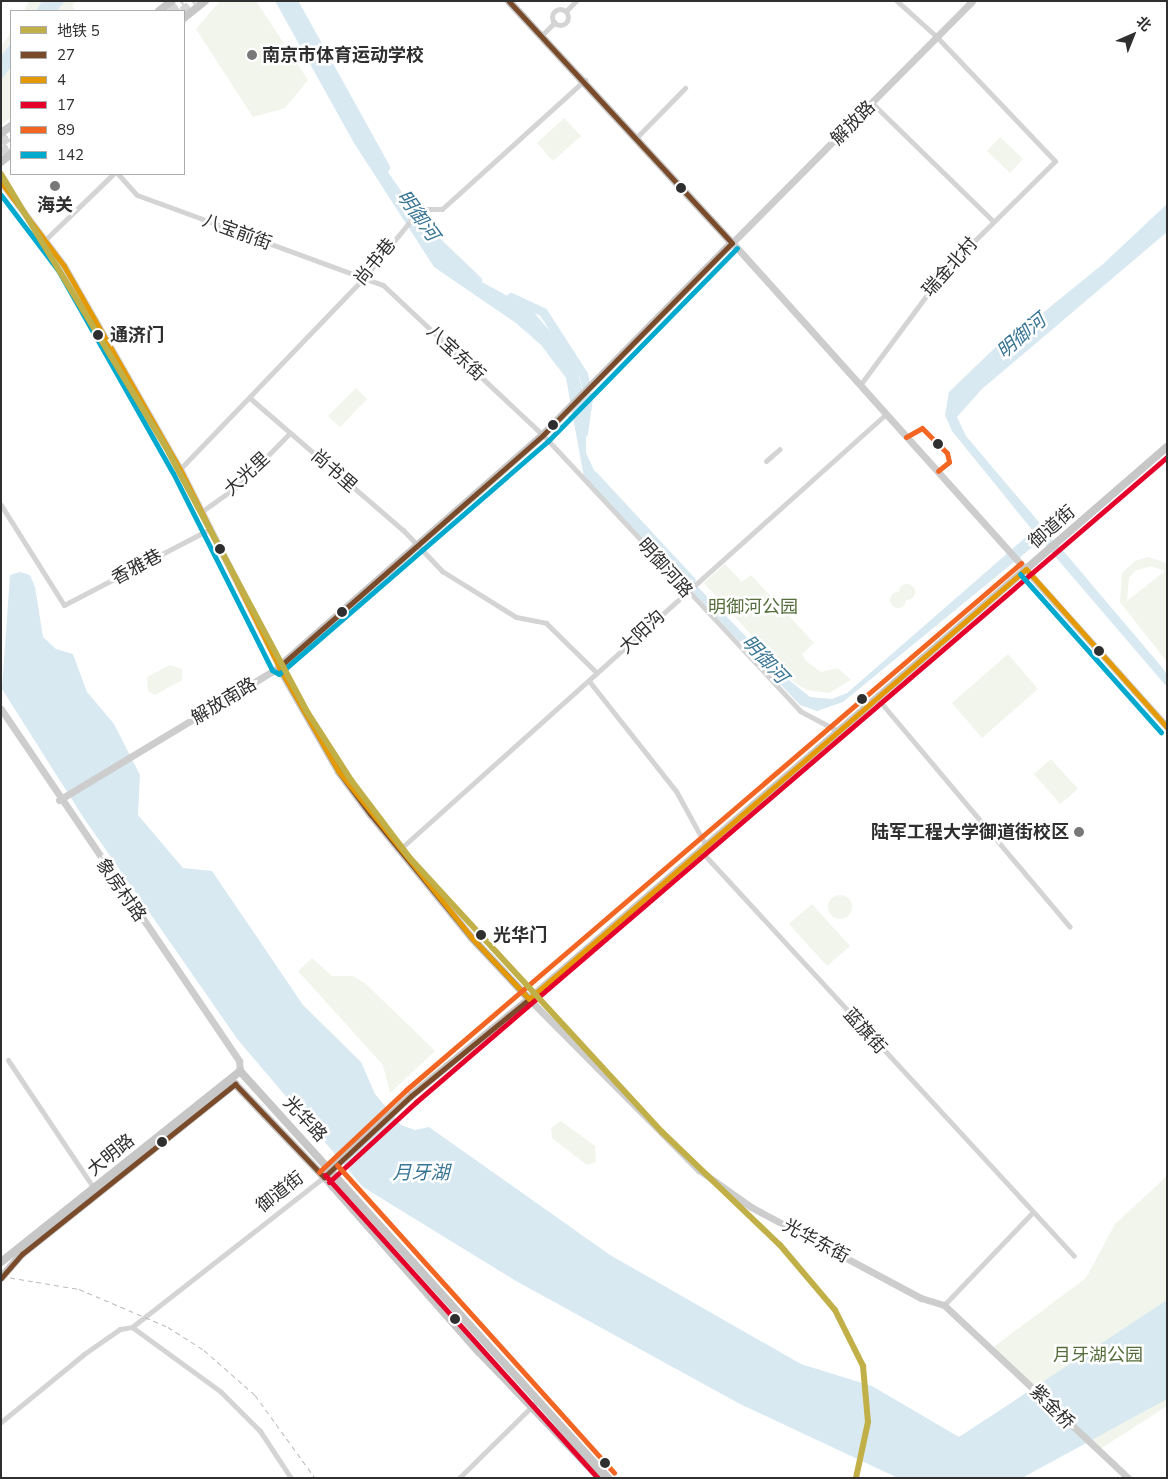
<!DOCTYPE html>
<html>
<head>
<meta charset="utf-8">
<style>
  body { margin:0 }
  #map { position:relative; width:1168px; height:1479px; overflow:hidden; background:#fff; font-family:"Nunito Sans","Noto Sans SC",sans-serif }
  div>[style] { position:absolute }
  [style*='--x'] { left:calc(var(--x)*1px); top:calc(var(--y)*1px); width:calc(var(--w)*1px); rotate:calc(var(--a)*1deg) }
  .green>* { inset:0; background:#f1f5ec }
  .round { border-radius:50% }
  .water>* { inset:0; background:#d8e9f2 }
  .river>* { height:9px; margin:-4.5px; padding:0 4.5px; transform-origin:4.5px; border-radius:4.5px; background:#d8e9f2 }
  .highway-tunnel>* { height:9px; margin-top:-4.5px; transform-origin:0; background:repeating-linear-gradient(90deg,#d5d5d5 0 9px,transparent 0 13.5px) }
  .street>* { height:5px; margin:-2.5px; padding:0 2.5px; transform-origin:2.5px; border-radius:2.5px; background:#d4d4d4 }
  .street>.ring { margin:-2.5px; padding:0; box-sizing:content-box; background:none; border:5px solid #d4d4d4; border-radius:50% }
  .secondary>* { height:7px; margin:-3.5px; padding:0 3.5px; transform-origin:3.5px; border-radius:3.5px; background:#cdcdcd }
  .primary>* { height:8px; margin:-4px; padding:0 4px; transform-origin:4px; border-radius:4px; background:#c7c7c7 }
  .rail>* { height:1px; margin-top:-0.5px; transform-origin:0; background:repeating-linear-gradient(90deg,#bbb 0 5px,transparent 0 9px) }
  .bus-1>* { height:5px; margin:-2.5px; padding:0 2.5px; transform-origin:2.5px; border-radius:2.5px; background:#7a4b2a }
  .bus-2>* { height:5px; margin:-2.5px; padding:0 2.5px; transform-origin:2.5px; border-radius:2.5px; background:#e39a05 }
  .bus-3>* { height:5px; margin:-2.5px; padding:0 2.5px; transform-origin:2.5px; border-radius:2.5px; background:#e4002b }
  .bus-4>* { height:5px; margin:-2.5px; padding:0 2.5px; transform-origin:2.5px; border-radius:2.5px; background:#f26522 }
  .bus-5>* { height:5px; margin:-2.5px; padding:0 2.5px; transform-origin:2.5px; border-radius:2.5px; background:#00a9ce }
  .metro-1>* { height:6px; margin:-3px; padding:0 3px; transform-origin:3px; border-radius:3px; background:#c1af48 }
  .dots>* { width:14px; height:14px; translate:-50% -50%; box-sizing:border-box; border:2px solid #fff; border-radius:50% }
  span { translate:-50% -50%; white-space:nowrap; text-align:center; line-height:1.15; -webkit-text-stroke:5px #fff; paint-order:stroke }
  .poi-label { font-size:18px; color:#2f2f2f; font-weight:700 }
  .left { translate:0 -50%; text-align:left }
  .right { translate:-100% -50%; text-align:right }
  .street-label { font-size:18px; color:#2f2f2f }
  .stop-label { font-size:18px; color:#2f2f2f; font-weight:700 }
  .park-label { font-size:18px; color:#546d3a }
  .water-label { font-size:19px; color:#397595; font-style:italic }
  .frame { position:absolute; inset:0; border:2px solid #2f2f2f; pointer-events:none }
  .legend { position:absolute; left:10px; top:10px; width:175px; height:165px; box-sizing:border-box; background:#fff; border:1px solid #acacac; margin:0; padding:6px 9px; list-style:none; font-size:15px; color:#2f2f2f }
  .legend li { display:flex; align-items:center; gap:10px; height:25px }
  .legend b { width:25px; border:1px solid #acacac }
  .north { position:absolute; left:1108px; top:10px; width:50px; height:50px; -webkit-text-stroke:4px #fff; paint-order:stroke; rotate:44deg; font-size:14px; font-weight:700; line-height:20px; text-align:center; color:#2f2f2f }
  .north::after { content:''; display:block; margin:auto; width:18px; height:22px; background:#2f2f2f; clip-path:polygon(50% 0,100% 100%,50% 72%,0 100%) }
</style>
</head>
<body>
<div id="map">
  <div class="green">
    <i style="clip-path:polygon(29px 1px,42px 1px,36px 11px,24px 11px)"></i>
    <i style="clip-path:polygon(65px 1px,76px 1px,72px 6px,77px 11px,57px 11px)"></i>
    <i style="clip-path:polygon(220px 1px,256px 1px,308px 80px,285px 108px,253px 117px,196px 29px)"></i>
    <i style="clip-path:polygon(11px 33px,11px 43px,1px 56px,1px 46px)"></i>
    <i style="clip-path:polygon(11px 67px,11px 117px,1px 126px,1px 80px)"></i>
    <i style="clip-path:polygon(564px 118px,581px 136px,553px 161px,537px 143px)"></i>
    <i style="clip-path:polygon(1000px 137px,1023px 159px,1010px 173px,987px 151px)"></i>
    <i style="clip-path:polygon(356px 388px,367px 399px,340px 427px,328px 416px)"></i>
    <i style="clip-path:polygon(evenodd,1148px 557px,1167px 563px,1167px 662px,1120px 602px,1122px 573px,1135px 561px,1148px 557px,1151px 566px,1165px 571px,1127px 601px,1129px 578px,1135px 571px,1151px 566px)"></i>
    <i style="clip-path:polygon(725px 564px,742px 582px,751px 575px,814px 643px,802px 654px,806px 661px,821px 672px,838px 668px,851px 680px,829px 693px,807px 690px,795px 683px,704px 583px)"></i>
    <i class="round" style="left:899px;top:584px;width:16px;height:16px"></i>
    <i class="round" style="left:890px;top:592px;width:16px;height:16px"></i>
    <i style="clip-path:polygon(1008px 654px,1038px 689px,982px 738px,952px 703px)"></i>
    <i style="clip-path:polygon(170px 665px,182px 669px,182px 680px,155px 695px,148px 691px,147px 677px)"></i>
    <i style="clip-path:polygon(1051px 759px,1078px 789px,1060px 804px,1034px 774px)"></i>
    <i class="round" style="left:828px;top:895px;width:24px;height:24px"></i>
    <i style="clip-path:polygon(812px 904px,850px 946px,827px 966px,789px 924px)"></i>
    <i style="clip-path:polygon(312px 958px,332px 976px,353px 976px,366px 984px,435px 1051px,390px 1093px,383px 1065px,298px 971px)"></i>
    <i style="clip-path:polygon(561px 1121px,595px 1146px,596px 1162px,587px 1165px,552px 1138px,551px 1128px)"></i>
    <i style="clip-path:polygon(1167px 1176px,1167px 1406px,1097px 1451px,991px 1349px,1086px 1278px,1115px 1224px)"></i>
  </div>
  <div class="water">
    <i style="clip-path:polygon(42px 1px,65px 1px,57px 11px,36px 11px)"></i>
    <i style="clip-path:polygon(275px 1px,291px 1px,390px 175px,446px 256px,465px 273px,530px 308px,561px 344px,578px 374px,586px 403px,586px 453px,603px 489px,784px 676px,810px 697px,832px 699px,847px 693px,1033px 531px,952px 431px,945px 415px,949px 392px,1007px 336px,1013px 337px,1103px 264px,1167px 204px,1167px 232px,982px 389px,957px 417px,966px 436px,1160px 665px,1167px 674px,1167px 687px,1041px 540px,843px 702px,817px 711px,800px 705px,584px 478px,566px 378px,541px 345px,516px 323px,434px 267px,354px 143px)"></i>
    <i style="clip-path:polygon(11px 43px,11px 67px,1px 80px,1px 56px)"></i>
    <i style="clip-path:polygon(20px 572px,30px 575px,35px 587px,43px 637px,56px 649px,73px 654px,87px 692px,114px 724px,140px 775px,138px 815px,183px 868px,212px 871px,303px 1005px,361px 1062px,375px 1094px,401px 1125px,415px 1130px,429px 1127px,610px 1255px,801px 1364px,872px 1386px,959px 1437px,1167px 1300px,1167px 1399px,1022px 1478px,898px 1478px,740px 1404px,516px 1281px,363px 1187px,238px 1040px,83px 817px,2px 689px,10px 575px)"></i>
  </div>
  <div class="river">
    <i style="--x:293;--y:1;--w:190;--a:61"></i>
    <i style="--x:431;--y:236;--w:64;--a:43.7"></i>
    <i style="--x:511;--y:297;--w:35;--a:25"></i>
    <i style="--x:543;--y:312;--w:74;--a:57.2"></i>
    <i style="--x:583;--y:374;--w:12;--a:76"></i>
    <i style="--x:583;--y:433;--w:37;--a:-82"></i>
    <i style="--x:593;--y:475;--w:144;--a:47.2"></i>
  </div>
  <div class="highway-tunnel">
    <i style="--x:170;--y:11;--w:16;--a:-38"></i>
    <i style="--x:182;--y:11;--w:16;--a:-38"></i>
    <i style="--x:1;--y:142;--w:12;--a:-35"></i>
    <i style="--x:1;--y:152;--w:12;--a:-35"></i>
  </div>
  <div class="street">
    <i class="ring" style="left:552px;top:9px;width:11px;height:11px"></i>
    <i style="--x:566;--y:11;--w:14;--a:-45"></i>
    <i style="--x:542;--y:35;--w:18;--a:-45"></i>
    <i style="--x:873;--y:104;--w:168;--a:44.3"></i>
    <i style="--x:637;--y:137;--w:69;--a:-45.6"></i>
    <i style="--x:118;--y:174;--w:28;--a:48"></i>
    <i style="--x:137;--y:195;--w:262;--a:20.1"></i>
    <i style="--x:383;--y:285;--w:219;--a:43.2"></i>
    <i style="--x:543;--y:435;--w:377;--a:47"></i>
    <i style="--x:800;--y:711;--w:43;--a:27.8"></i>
    <i style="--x:45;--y:240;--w:95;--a:-44.1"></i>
    <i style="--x:860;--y:385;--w:146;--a:-53.4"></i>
    <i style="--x:947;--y:268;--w:152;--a:-44.7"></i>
    <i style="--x:1055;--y:161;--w:171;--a:-133.6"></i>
    <i style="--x:937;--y:37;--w:54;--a:-138"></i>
    <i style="--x:251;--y:399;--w:201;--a:40.8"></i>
    <i style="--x:403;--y:530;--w:57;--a:46.4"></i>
    <i style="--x:442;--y:571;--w:87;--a:31.9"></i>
    <i style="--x:516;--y:617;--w:31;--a:11"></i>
    <i style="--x:546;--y:623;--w:71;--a:44.4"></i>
    <i style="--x:766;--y:461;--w:18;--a:-41"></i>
    <i style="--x:180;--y:469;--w:264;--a:-46.1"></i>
    <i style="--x:363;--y:279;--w:90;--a:-50.8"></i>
    <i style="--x:420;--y:209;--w:22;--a:0"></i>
    <i style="--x:442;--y:209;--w:193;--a:-42.1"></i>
    <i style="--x:1;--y:505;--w:118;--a:57.8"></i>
    <i style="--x:64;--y:605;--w:165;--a:-27.5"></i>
    <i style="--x:201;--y:512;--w:47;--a:-35.4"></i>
    <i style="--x:239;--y:485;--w:73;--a:-45.6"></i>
    <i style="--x:589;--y:681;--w:140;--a:51.7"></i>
    <i style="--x:676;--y:791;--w:60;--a:61.3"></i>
    <i style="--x:877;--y:698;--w:299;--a:49.9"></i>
    <i style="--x:699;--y:849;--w:553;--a:47.34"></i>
    <i style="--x:399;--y:850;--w:654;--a:-41.84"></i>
    <i style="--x:8;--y:1060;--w:156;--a:56.2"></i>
    <i style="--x:944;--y:1305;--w:126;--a:-46.3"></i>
    <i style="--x:132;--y:1327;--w:244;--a:-38"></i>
    <i style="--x:1;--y:1422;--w:107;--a:-39.3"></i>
    <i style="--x:84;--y:1354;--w:44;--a:-34.8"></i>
    <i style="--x:120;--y:1329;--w:12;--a:-9"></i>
    <i style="--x:132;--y:1327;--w:110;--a:36.1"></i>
    <i style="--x:221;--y:1392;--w:55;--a:45"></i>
    <i style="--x:260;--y:1431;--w:56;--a:56.6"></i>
    <i style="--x:459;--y:1478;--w:108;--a:-44.6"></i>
  </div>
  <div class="secondary">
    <i style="--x:1;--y:182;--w:105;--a:53.1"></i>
    <i style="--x:64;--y:266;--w:234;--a:60.3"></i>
    <i style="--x:180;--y:469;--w:225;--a:63.3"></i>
    <i style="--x:730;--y:240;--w:654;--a:48.1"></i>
    <i style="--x:728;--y:247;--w:346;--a:-45.2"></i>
    <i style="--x:1;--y:709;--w:425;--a:55.9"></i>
    <i style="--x:239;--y:1061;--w:10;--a:84"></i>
    <i style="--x:59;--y:800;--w:259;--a:-31.1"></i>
    <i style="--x:525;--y:995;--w:247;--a:45.2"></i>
    <i style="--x:699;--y:1170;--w:64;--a:35.4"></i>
    <i style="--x:751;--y:1207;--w:193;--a:28.2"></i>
    <i style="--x:921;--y:1298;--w:24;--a:17"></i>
    <i style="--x:944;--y:1305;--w:253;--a:43.2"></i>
  </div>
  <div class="primary">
    <i style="--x:159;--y:11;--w:16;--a:-38"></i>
    <i style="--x:184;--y:18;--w:27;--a:-39"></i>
    <i style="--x:1;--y:133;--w:12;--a:-35"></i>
    <i style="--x:1;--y:162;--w:13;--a:-39"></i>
    <i style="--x:526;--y:1002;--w:848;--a:-40.89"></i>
    <i style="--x:321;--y:1173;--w:239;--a:48.6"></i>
    <i style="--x:479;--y:1352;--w:175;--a:46.2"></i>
    <i style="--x:1;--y:1262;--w:306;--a:-38.6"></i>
    <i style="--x:240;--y:1071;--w:549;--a:47.88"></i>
    <i style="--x:1;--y:1278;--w:32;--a:-49"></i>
    <i style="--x:22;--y:1254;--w:273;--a:-38.6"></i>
    <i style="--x:235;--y:1084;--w:129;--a:46.3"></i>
    <i style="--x:324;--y:1177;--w:119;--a:-43"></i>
    <i style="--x:411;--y:1096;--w:153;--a:-39.4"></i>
    <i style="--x:529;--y:999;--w:85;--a:-133.1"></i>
    <i style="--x:471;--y:937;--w:158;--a:-129.3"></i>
    <i style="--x:371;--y:815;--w:54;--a:-126.7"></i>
    <i style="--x:339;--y:772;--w:121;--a:-119.7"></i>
    <i style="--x:279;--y:667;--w:351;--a:-41.3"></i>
    <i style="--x:543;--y:435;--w:269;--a:-45.5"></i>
    <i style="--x:732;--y:243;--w:329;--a:-132.7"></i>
  </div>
  <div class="rail">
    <i style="--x:1;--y:1276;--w:79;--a:9.5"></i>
    <i style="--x:79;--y:1289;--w:97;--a:23.1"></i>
    <i style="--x:168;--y:1327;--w:43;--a:32.6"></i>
    <i style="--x:204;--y:1350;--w:68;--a:41.4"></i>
    <i style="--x:255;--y:1395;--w:102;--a:54.1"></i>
  </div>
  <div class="bus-1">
    <i style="--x:1;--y:1278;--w:32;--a:-49"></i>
    <i style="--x:22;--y:1254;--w:273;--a:-38.6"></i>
    <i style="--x:235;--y:1084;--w:129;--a:46.3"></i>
    <i style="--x:324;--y:1177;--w:119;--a:-43"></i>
    <i style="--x:411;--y:1096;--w:153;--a:-39.4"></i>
    <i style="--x:529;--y:999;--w:85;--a:-133.1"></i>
    <i style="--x:471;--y:937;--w:158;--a:-129.3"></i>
    <i style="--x:371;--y:815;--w:54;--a:-126.7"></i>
    <i style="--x:339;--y:772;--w:121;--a:-119.7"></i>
    <i style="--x:279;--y:667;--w:351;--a:-41.3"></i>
    <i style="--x:543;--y:435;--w:269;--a:-45.5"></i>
    <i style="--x:732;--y:243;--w:329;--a:-132.7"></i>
  </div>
  <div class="bus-2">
    <i style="--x:1;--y:182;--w:105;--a:53.1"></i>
    <i style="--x:64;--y:266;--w:234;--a:60.3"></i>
    <i style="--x:180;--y:469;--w:221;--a:63.4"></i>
    <i style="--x:279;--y:667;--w:121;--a:60.3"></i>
    <i style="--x:339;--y:772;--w:211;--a:51.3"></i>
    <i style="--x:471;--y:937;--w:85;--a:46.9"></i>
    <i style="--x:529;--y:999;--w:657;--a:-40.87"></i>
    <i style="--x:1026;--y:569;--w:212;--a:48.3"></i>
  </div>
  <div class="bus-3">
    <i style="--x:325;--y:1175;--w:408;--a:48"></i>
    <i style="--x:329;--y:1182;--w:118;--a:-42.6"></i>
    <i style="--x:416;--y:1102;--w:990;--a:-40.66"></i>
  </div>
  <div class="bus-4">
    <i style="--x:906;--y:437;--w:18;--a:-29"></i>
    <i style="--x:922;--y:428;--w:35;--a:45"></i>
    <i style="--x:947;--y:453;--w:9;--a:77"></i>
    <i style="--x:949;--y:462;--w:14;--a:141"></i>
    <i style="--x:337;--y:1165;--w:414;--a:48"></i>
    <i style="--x:319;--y:1172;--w:120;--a:-43.3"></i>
    <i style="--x:406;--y:1090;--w:810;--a:-40.59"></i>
  </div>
  <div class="bus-5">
    <i style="--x:1;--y:195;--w:94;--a:52.8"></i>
    <i style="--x:58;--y:270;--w:233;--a:60.5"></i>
    <i style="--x:173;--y:473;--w:220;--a:63.3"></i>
    <i style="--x:272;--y:670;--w:8;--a:30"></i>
    <i style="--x:279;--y:674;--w:356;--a:-40.9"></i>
    <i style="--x:548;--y:441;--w:270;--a:-45.6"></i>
    <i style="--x:1020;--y:574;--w:212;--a:48.3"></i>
  </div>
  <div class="metro-1">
    <i style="--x:1;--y:174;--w:326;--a:58.9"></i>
    <i style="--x:169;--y:453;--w:295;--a:61.9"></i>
    <i style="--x:308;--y:713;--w:80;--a:57.3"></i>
    <i style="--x:351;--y:780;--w:96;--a:53"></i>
    <i style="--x:409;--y:857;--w:374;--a:47.4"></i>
    <i style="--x:662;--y:1132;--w:163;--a:43.8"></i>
    <i style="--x:780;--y:1245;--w:85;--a:49.8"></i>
    <i style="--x:835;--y:1310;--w:63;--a:63.4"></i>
    <i style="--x:863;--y:1366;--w:56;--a:84.9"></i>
    <i style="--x:868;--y:1422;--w:57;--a:102.1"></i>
  </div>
  <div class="dots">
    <i style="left:252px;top:55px;background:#787878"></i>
    <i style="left:55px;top:186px;background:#787878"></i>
    <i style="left:681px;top:188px;background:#2f2f2f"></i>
    <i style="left:98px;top:335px;background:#2f2f2f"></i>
    <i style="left:553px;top:425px;background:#2f2f2f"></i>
    <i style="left:938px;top:444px;background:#2f2f2f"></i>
    <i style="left:220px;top:549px;background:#2f2f2f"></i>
    <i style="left:342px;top:612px;background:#2f2f2f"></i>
    <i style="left:1099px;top:651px;background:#2f2f2f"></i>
    <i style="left:862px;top:699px;background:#2f2f2f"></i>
    <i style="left:1079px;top:832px;background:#787878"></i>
    <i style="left:481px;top:935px;background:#2f2f2f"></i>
    <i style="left:162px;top:1142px;background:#2f2f2f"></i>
    <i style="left:455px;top:1319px;background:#2f2f2f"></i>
    <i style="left:605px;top:1463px;background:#2f2f2f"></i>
  </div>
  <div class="poi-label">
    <span class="left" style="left:262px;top:55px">南京市体育运动学校</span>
    <span style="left:55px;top:205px">海关</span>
    <span class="right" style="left:1069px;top:832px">陆军工程大学御道街校区</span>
  </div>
  <div class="street-label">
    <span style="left:853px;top:123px;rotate:-45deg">解放路</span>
    <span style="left:237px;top:232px;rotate:20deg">八宝前街</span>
    <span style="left:375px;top:262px;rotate:-51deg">尚书巷</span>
    <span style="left:950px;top:267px;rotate:-48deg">瑞金北村</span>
    <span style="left:456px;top:353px;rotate:43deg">八宝东街</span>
    <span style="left:334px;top:471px;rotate:41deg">尚书里</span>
    <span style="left:247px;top:474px;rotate:-43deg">大光里</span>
    <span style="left:1052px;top:527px;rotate:-41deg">御道街</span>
    <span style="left:137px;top:567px;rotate:-28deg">香雅巷</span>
    <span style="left:665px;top:568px;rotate:48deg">明御河路</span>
    <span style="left:642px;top:632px;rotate:-43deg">大阳沟</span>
    <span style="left:224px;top:701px;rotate:-31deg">解放南路</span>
    <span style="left:121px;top:890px;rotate:55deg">象房村路</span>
    <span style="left:865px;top:1031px;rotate:48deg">蓝旗街</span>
    <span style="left:305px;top:1119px;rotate:47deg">光华路</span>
    <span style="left:111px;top:1155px;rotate:-39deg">大明路</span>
    <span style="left:280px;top:1192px;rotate:-38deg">御道街</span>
    <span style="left:816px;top:1241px;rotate:28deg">光华东街</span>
    <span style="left:1052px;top:1407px;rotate:45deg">紫金桥</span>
  </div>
  <div class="stop-label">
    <span class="left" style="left:110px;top:335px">通济门</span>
    <span class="left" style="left:493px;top:935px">光华门</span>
  </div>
  <div class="park-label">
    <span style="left:753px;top:607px">明御河公园</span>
    <span style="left:1098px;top:1355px">月牙湖公园</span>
  </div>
  <div class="water-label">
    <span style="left:417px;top:216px;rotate:54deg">明御河</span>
    <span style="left:1022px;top:337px;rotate:-40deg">明御河</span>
    <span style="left:764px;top:660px;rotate:47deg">明御河</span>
    <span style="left:421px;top:1174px">月牙湖</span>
  </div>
  <div class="frame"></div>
  <ul class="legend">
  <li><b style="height:6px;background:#c1af48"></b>地铁 5</li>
  <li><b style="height:6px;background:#7a4b2a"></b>27</li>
  <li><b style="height:6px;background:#e39a05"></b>4</li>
  <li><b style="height:6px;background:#e4002b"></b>17</li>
  <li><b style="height:6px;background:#f26522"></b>89</li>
  <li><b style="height:6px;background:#00a9ce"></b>142</li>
  </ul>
  <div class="north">北</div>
</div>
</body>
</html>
